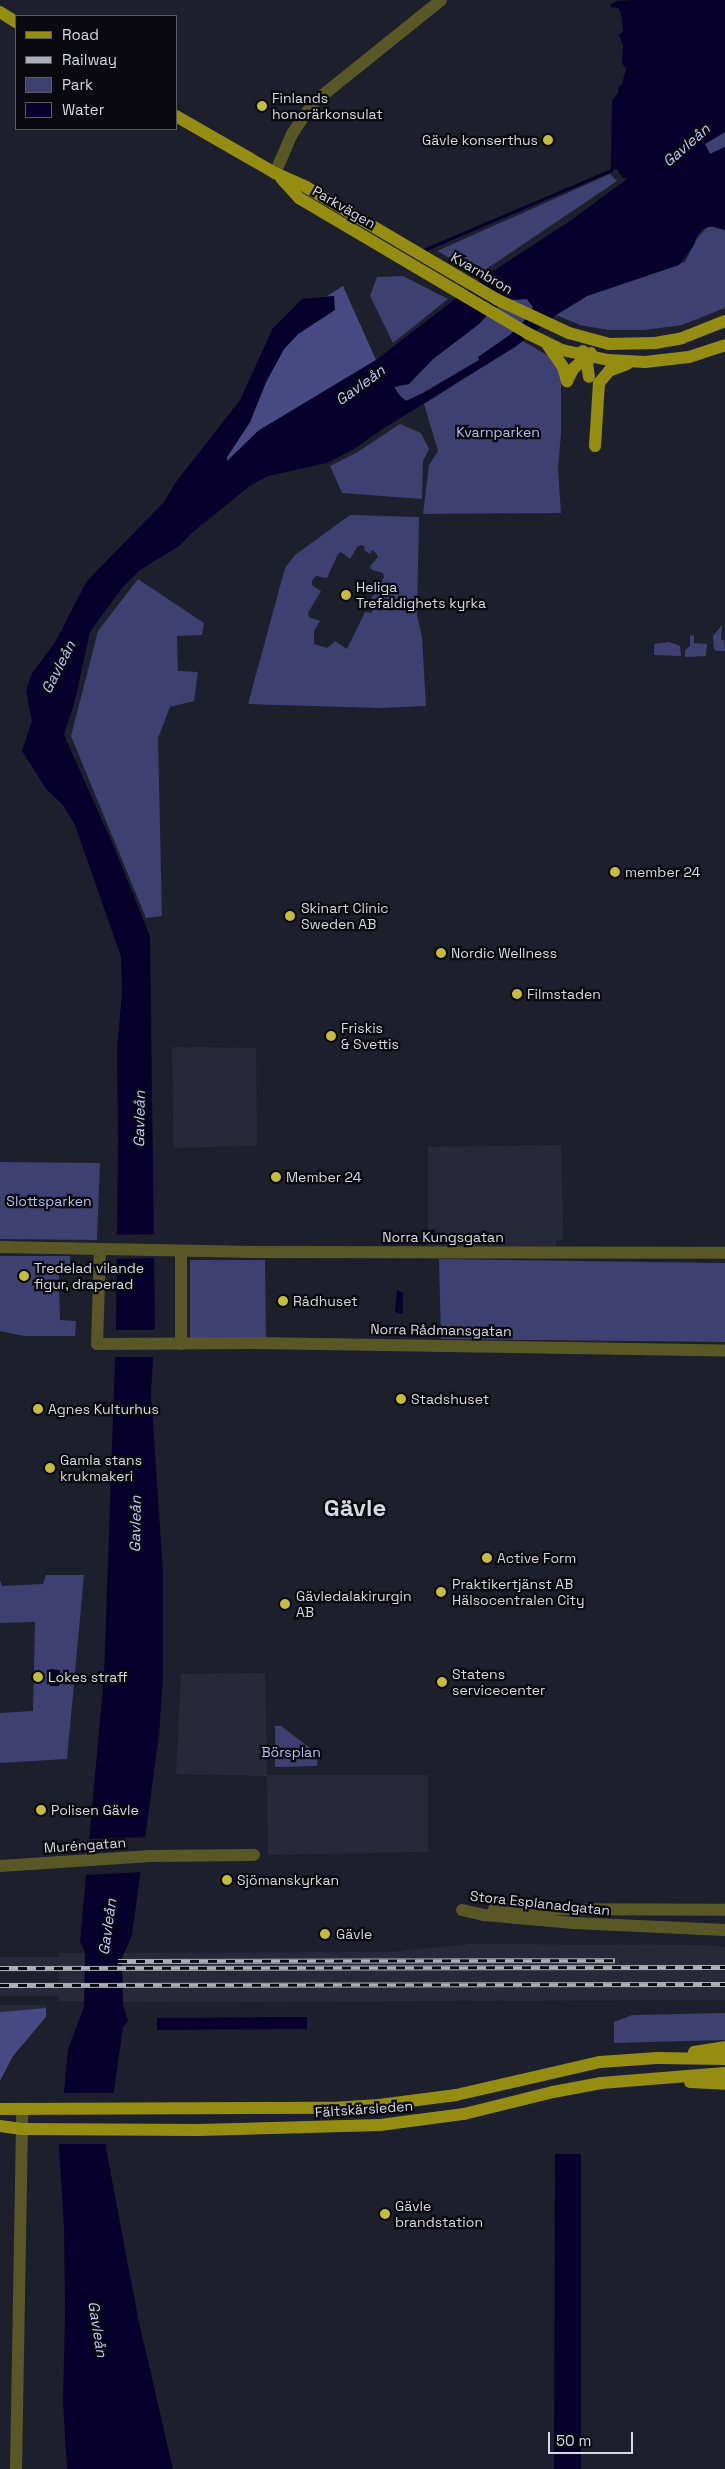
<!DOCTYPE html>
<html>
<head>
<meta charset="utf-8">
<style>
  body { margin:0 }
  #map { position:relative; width:725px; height:2469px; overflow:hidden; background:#1d1f2c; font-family:"Space Grotesk",sans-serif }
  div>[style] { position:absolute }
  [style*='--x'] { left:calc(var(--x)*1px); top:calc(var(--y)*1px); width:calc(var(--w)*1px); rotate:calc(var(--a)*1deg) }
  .built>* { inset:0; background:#27293a }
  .green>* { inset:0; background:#3d4071 }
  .forest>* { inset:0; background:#464982 }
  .water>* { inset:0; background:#07002c }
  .pier>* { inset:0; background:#1d1f2c }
  .stream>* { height:3px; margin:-1.5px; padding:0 1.5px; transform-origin:1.5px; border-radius:1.5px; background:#07002c }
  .minor>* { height:12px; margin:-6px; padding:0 6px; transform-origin:6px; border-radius:6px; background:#5a5727 }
  .major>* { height:12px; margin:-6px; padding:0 6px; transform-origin:6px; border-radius:6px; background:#958d12 }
  .rail>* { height:5px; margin-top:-2.5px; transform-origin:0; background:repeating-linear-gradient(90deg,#09090f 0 9px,#acadb7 0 18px); box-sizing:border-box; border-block:1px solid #acadb7 }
  .dots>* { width:14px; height:14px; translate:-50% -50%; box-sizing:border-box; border:2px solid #09090f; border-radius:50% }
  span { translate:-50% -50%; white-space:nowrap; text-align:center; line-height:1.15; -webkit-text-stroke:4.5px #09090f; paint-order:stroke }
  .poi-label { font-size:14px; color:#d7d8e1 }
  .left { translate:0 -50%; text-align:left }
  .right { translate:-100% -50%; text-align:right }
  .street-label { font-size:14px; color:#d7d8e1 }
  .park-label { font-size:14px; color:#b7bdf1 }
  .water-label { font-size:15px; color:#c1c8fc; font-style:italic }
  .town-label { font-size:24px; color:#d7d8e1; font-weight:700 }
  .legend { position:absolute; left:15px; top:15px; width:162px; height:115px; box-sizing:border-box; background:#09090f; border:1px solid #5b5c63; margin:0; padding:6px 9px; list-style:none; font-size:15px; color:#d7d8e1 }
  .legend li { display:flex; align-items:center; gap:10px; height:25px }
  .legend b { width:25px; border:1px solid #5b5c63 }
  .scale { position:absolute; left:548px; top:2432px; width:85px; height:22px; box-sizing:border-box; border:2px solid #d7d8e1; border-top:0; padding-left:6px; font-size:15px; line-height:18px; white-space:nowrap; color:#d7d8e1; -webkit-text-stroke:4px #09090f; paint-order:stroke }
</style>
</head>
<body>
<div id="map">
  <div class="built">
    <i style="clip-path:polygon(172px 1047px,256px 1048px,257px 1146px,174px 1148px)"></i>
    <i style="clip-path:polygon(561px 1145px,563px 1239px,556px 1241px,556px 1252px,428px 1253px,428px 1147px)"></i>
    <i style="clip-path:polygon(265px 1673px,267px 1775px,428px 1775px,428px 1852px,268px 1855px,267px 1776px,176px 1774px,181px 1674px)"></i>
    <i style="clip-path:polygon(471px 1944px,706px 1945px,725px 1947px,725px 2000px,152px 2002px,59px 2001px,59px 1996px,0 1996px,0 1982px,59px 1982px,59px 1972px,0 1972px,0 1957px,59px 1957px,59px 1953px,388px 1952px)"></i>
    <i style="clip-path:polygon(0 2005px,46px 2005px,46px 2008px,0 2012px)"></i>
  </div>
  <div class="green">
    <i style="clip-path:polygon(725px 132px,725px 147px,710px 154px,705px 144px)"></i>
    <i style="clip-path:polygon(610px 174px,617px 181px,479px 274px,437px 251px)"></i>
    <i style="clip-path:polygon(708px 226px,725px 230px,725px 308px,682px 325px,644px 330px,608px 330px,580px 325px,556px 315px,587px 296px,685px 262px,696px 240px)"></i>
    <i style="clip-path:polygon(403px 276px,448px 299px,393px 343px,370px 296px,377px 277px)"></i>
    <i style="clip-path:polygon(527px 299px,533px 307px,527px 318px,510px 335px,478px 357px,480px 360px,423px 393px,406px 401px,400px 396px,394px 387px,409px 383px,433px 359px,479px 324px,491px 311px,508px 300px)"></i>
    <i style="clip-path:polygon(523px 341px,552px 358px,557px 366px,561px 380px,561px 434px,558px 468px,561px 513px,423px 514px,429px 465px,438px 451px,424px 404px)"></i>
    <i style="clip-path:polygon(400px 424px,421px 433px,429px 449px,423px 461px,422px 499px,342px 493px,330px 466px,356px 453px)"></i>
    <i style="clip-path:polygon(evenodd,350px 515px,419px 517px,417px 615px,422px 637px,426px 706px,380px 708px,248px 704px,285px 568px,295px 555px,350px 515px,361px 545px,365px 547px,364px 550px,370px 554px,372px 550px,376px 553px,378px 557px,370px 566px,372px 570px,383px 573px,384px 577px,371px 599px,375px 606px,371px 613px,365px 612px,347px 649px,335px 641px,327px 648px,314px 644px,314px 631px,320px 621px,309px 617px,308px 613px,321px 591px,312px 585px,312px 581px,316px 576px,327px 578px,338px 554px,341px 552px,350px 559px,357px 547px,361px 545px)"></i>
    <i style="clip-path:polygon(138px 579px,204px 623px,202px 635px,177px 636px,178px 671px,198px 672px,194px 701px,170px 707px,158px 738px,162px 916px,146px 918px,71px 736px,98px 631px)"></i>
    <i style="clip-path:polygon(722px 625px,721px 640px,724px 640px,725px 651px,716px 651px,714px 649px,713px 636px)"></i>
    <i style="clip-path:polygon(690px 635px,694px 636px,694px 643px,707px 644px,706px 656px,685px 657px,685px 650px,690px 646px)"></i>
    <i style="clip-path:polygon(669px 642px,680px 646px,681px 656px,654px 655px,654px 644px)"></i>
    <i style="clip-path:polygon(0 1162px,100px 1163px,97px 1240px,0 1239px)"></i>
    <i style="clip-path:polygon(0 1256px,70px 1256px,70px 1273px,59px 1273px,60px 1320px,76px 1321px,75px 1336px,24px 1336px,0 1331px)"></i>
    <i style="clip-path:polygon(439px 1259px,725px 1263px,725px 1342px,441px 1339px)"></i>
    <i style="clip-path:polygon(190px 1260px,265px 1260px,266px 1344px,190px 1344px)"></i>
    <i style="clip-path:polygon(46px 1575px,84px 1575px,67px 1759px,0 1763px,0 1713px,33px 1711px,35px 1622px,0 1623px,0 1580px,2px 1586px,43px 1584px)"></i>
    <i style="clip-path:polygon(275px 1726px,281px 1726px,318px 1754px,317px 1766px,275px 1767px)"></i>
    <i style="clip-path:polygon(725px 2013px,725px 2040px,614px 2043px,614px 2022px,632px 2015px)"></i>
  </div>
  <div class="forest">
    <i style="clip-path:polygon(343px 286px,376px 360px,258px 431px,227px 462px,227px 457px,250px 422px,266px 382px,284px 349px,298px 334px,312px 324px,334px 296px,325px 297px)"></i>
    <i style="clip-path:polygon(46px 2008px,46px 2017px,13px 2056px,0 2081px,0 2012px)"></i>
  </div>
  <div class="water">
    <i style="clip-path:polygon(evenodd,636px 0,725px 0,725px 132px,705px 144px,710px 154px,725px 147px,725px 230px,712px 226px,703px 229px,697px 236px,694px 245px,679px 265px,587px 296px,556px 315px,515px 347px,384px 428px,354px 449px,327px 463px,268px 476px,251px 485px,193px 532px,179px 546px,140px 570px,122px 588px,90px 632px,74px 704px,64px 735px,114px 847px,150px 936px,155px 1328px,151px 1392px,163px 1573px,163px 1678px,159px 1734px,132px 1935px,122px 1958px,123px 2005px,128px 2020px,123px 2027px,106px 2148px,138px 2318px,173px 2469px,67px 2469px,63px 2403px,65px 2311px,64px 2229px,59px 2145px,68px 2049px,84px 2007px,85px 1951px,80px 1942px,104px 1676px,116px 1330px,118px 1140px,117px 1049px,122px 992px,121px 957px,75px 825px,63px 805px,47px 790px,22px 751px,32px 721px,26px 691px,32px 673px,54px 644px,87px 581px,164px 502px,176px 482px,240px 400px,273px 328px,302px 299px,334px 296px,335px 310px,298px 334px,284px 349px,266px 382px,250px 422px,227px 457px,227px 461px,258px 431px,376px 360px,481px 279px,570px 221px,627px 179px,622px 177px,617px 169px,611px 170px,612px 101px,618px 93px,619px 86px,622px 84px,626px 69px,622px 63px,623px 45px,619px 35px,623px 32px,621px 13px,618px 8px,610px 7px,611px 4px,617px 1px,636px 0,527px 299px,533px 307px,527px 318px,510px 335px,478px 357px,479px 360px,423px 393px,406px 401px,400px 396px,394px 387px,409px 384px,433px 359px,479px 324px,491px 311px,508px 300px,527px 299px)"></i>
    <i style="clip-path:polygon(397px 1290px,403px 1293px,403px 1312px,401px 1314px,395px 1312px)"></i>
    <i style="clip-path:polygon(50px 1669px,60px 1670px,59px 1686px,50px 1686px)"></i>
    <i style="clip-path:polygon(307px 2017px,307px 2029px,157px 2030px,157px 2018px)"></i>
    <i style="clip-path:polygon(555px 2154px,581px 2154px,581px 2469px,554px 2469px)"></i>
  </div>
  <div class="pier">
    <i style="clip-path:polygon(155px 1234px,156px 1258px,114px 1259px,114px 1235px)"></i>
    <i style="clip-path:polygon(113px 1330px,157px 1330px,156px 1357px,112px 1357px)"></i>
    <i style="clip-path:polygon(147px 1837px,143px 1872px,85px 1875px,89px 1839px)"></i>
    <i style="clip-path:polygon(60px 2093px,116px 2093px,109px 2144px,56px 2144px)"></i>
  </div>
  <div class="stream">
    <i style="--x:421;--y:251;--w:207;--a:-23.1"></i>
  </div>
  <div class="minor">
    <i style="--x:275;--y:173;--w:43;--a:-66.4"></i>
    <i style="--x:292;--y:134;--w:37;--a:-56"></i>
    <i style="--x:313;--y:103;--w:164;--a:-38.8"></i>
    <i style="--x:0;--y:1247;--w:259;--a:1.1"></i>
    <i style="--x:259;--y:1252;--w:466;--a:0.1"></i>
    <i style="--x:100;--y:1249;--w:95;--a:91.8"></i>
    <i style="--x:97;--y:1344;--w:158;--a:-0.4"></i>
    <i style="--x:255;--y:1343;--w:470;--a:0.9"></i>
    <i style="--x:181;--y:1344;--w:93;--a:-90"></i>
    <i style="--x:0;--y:1866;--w:151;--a:-3.8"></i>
    <i style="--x:151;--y:1856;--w:103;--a:-0.6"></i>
    <i style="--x:494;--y:1909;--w:231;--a:0.2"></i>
    <i style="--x:462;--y:1910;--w:23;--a:13"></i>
    <i style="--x:484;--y:1915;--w:90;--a:5.1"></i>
    <i style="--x:574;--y:1923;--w:151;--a:2.7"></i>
    <i style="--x:16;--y:2469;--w:360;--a:-89"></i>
  </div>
  <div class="major">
    <i style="--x:0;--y:12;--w:19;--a:32"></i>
    <i style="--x:176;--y:116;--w:114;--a:29.9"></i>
    <i style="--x:275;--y:173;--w:34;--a:24"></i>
    <i style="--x:306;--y:187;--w:221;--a:30.5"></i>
    <i style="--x:496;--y:299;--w:81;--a:25"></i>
    <i style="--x:569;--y:333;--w:41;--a:15.4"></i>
    <i style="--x:609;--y:344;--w:46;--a:-1.2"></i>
    <i style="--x:655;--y:343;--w:27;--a:-10"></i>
    <i style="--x:682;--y:338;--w:46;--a:-21.6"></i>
    <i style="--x:281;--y:178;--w:27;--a:48"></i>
    <i style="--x:299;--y:198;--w:265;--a:30.6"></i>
    <i style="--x:527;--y:333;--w:39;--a:26"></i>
    <i style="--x:562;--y:350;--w:47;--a:12.3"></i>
    <i style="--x:608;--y:360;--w:37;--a:3"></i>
    <i style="--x:645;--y:362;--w:44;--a:-6.5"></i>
    <i style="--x:689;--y:357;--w:38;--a:-18"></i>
    <i style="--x:547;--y:344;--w:28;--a:55"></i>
    <i style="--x:563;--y:367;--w:15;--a:74"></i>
    <i style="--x:583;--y:351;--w:6;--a:59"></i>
    <i style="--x:586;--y:356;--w:21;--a:82"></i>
    <i style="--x:567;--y:381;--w:13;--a:-63"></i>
    <i style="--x:573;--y:369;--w:24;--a:-42"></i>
    <i style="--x:595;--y:446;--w:63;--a:-86.4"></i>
    <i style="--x:599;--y:383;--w:16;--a:-50"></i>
    <i style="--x:609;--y:371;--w:19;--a:-21"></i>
    <i style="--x:694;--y:2052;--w:31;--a:-9"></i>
    <i style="--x:690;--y:2082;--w:35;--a:3"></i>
    <i style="--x:0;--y:2109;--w:332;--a:-0.2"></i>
    <i style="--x:332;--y:2108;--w:47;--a:-3.7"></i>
    <i style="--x:379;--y:2105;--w:78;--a:-7.4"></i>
    <i style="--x:456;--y:2095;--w:148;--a:-12.9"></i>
    <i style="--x:600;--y:2062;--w:57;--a:-4"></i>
    <i style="--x:657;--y:2058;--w:68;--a:0.8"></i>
    <i style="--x:0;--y:2126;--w:22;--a:8"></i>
    <i style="--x:22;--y:2129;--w:176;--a:0.3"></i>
    <i style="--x:198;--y:2130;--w:182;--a:-1.6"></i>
    <i style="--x:380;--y:2125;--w:85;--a:-7.5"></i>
    <i style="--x:464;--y:2114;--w:92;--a:-13.9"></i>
    <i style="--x:553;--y:2092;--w:49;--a:-10.6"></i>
    <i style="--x:601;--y:2083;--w:124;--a:-4.6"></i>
  </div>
  <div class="rail">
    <i style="--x:118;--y:1961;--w:497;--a:-0.1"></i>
    <i style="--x:0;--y:1968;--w:725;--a:-0.08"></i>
    <i style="--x:0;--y:1985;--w:725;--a:-0.08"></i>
  </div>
  <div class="dots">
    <i style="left:262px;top:106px;background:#c5bc3d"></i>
    <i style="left:548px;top:140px;background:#c5bc3d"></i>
    <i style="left:346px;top:595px;background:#c5bc3d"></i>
    <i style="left:615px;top:872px;background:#c5bc3d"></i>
    <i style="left:290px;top:916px;background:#c5bc3d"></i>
    <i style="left:441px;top:953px;background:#c5bc3d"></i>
    <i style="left:517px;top:994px;background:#c5bc3d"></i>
    <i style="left:331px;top:1036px;background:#c5bc3d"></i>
    <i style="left:276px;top:1177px;background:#c5bc3d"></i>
    <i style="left:24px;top:1276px;background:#c5bc3d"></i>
    <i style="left:283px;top:1301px;background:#c5bc3d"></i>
    <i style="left:401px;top:1399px;background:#c5bc3d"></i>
    <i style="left:38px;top:1409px;background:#c5bc3d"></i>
    <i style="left:50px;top:1468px;background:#c5bc3d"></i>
    <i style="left:487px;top:1558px;background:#c5bc3d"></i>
    <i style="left:441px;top:1592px;background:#c5bc3d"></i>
    <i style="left:285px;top:1604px;background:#c5bc3d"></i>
    <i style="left:38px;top:1677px;background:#c5bc3d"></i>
    <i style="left:442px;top:1682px;background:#c5bc3d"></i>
    <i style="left:41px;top:1810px;background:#c5bc3d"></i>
    <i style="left:227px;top:1880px;background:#c5bc3d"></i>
    <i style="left:325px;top:1934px;background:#c5bc3d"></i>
    <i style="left:385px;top:2214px;background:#c5bc3d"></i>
  </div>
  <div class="poi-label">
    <span class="left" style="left:272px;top:106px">Finlands<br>honorärkonsulat</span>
    <span class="right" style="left:538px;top:140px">Gävle konserthus</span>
    <span class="left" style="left:356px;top:595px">Heliga<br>Trefaldighets kyrka</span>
    <span class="left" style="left:625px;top:872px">member 24</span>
    <span class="left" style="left:301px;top:916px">Skinart Clinic<br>Sweden AB</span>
    <span class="left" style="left:451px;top:953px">Nordic Wellness</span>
    <span class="left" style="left:527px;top:994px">Filmstaden</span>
    <span class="left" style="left:341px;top:1036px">Friskis<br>&amp; Svettis</span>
    <span class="left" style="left:286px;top:1177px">Member 24</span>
    <span class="left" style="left:34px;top:1276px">Tredelad vilande<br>figur, draperad</span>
    <span class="left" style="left:293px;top:1301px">Rådhuset</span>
    <span class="left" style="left:411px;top:1399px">Stadshuset</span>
    <span class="left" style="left:48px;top:1409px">Agnes Kulturhus</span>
    <span class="left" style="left:60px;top:1468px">Gamla stans<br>krukmakeri</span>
    <span class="left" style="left:497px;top:1558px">Active Form</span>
    <span class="left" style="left:452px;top:1592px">Praktikertjänst AB<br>Hälsocentralen City</span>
    <span class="left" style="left:296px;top:1604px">Gävledalakirurgin<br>AB</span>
    <span class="left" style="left:452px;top:1682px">Statens<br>servicecenter</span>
    <span class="left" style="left:48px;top:1677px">Lokes straff</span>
    <span class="left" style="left:51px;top:1810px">Polisen Gävle</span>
    <span class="left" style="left:237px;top:1880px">Sjömanskyrkan</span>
    <span class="left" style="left:336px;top:1934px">Gävle</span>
    <span class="left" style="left:395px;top:2214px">Gävle<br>brandstation</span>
  </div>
  <div class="street-label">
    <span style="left:344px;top:207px;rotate:30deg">Parkvägen</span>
    <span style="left:482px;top:273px;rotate:30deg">Kvarnbron</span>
    <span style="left:443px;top:1237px">Norra Kungsgatan</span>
    <span style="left:441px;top:1330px;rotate:1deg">Norra Rådmansgatan</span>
    <span style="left:85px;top:1845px;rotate:-4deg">Muréngatan</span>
    <span style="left:540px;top:1903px;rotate:6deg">Stora Esplanadgatan</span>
    <span style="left:364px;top:2109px;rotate:-4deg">Fältskärsleden</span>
  </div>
  <div class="park-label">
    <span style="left:498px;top:432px">Kvarnparken</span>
    <span style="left:49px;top:1201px">Slottsparken</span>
    <span style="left:291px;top:1752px">Börsplan</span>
  </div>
  <div class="water-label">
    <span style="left:686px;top:145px;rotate:-41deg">Gavleån</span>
    <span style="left:360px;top:385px;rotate:-36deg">Gavleån</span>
    <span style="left:58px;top:667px;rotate:-63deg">Gavleån</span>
    <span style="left:139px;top:1119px;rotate:-89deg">Gavleån</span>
    <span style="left:135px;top:1524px;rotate:-89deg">Gavleån</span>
    <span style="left:107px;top:1927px;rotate:-82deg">Gavleån</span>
    <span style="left:98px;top:2329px;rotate:81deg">Gavleån</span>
  </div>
  <div class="town-label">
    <span style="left:355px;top:1508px">Gävle</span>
  </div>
  <ul class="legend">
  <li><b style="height:6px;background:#958d12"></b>Road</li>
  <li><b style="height:6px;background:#acadb7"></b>Railway</li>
  <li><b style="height:14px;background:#3d4071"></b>Park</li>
  <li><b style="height:14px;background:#07002c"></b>Water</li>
  </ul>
  <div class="scale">50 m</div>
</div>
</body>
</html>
